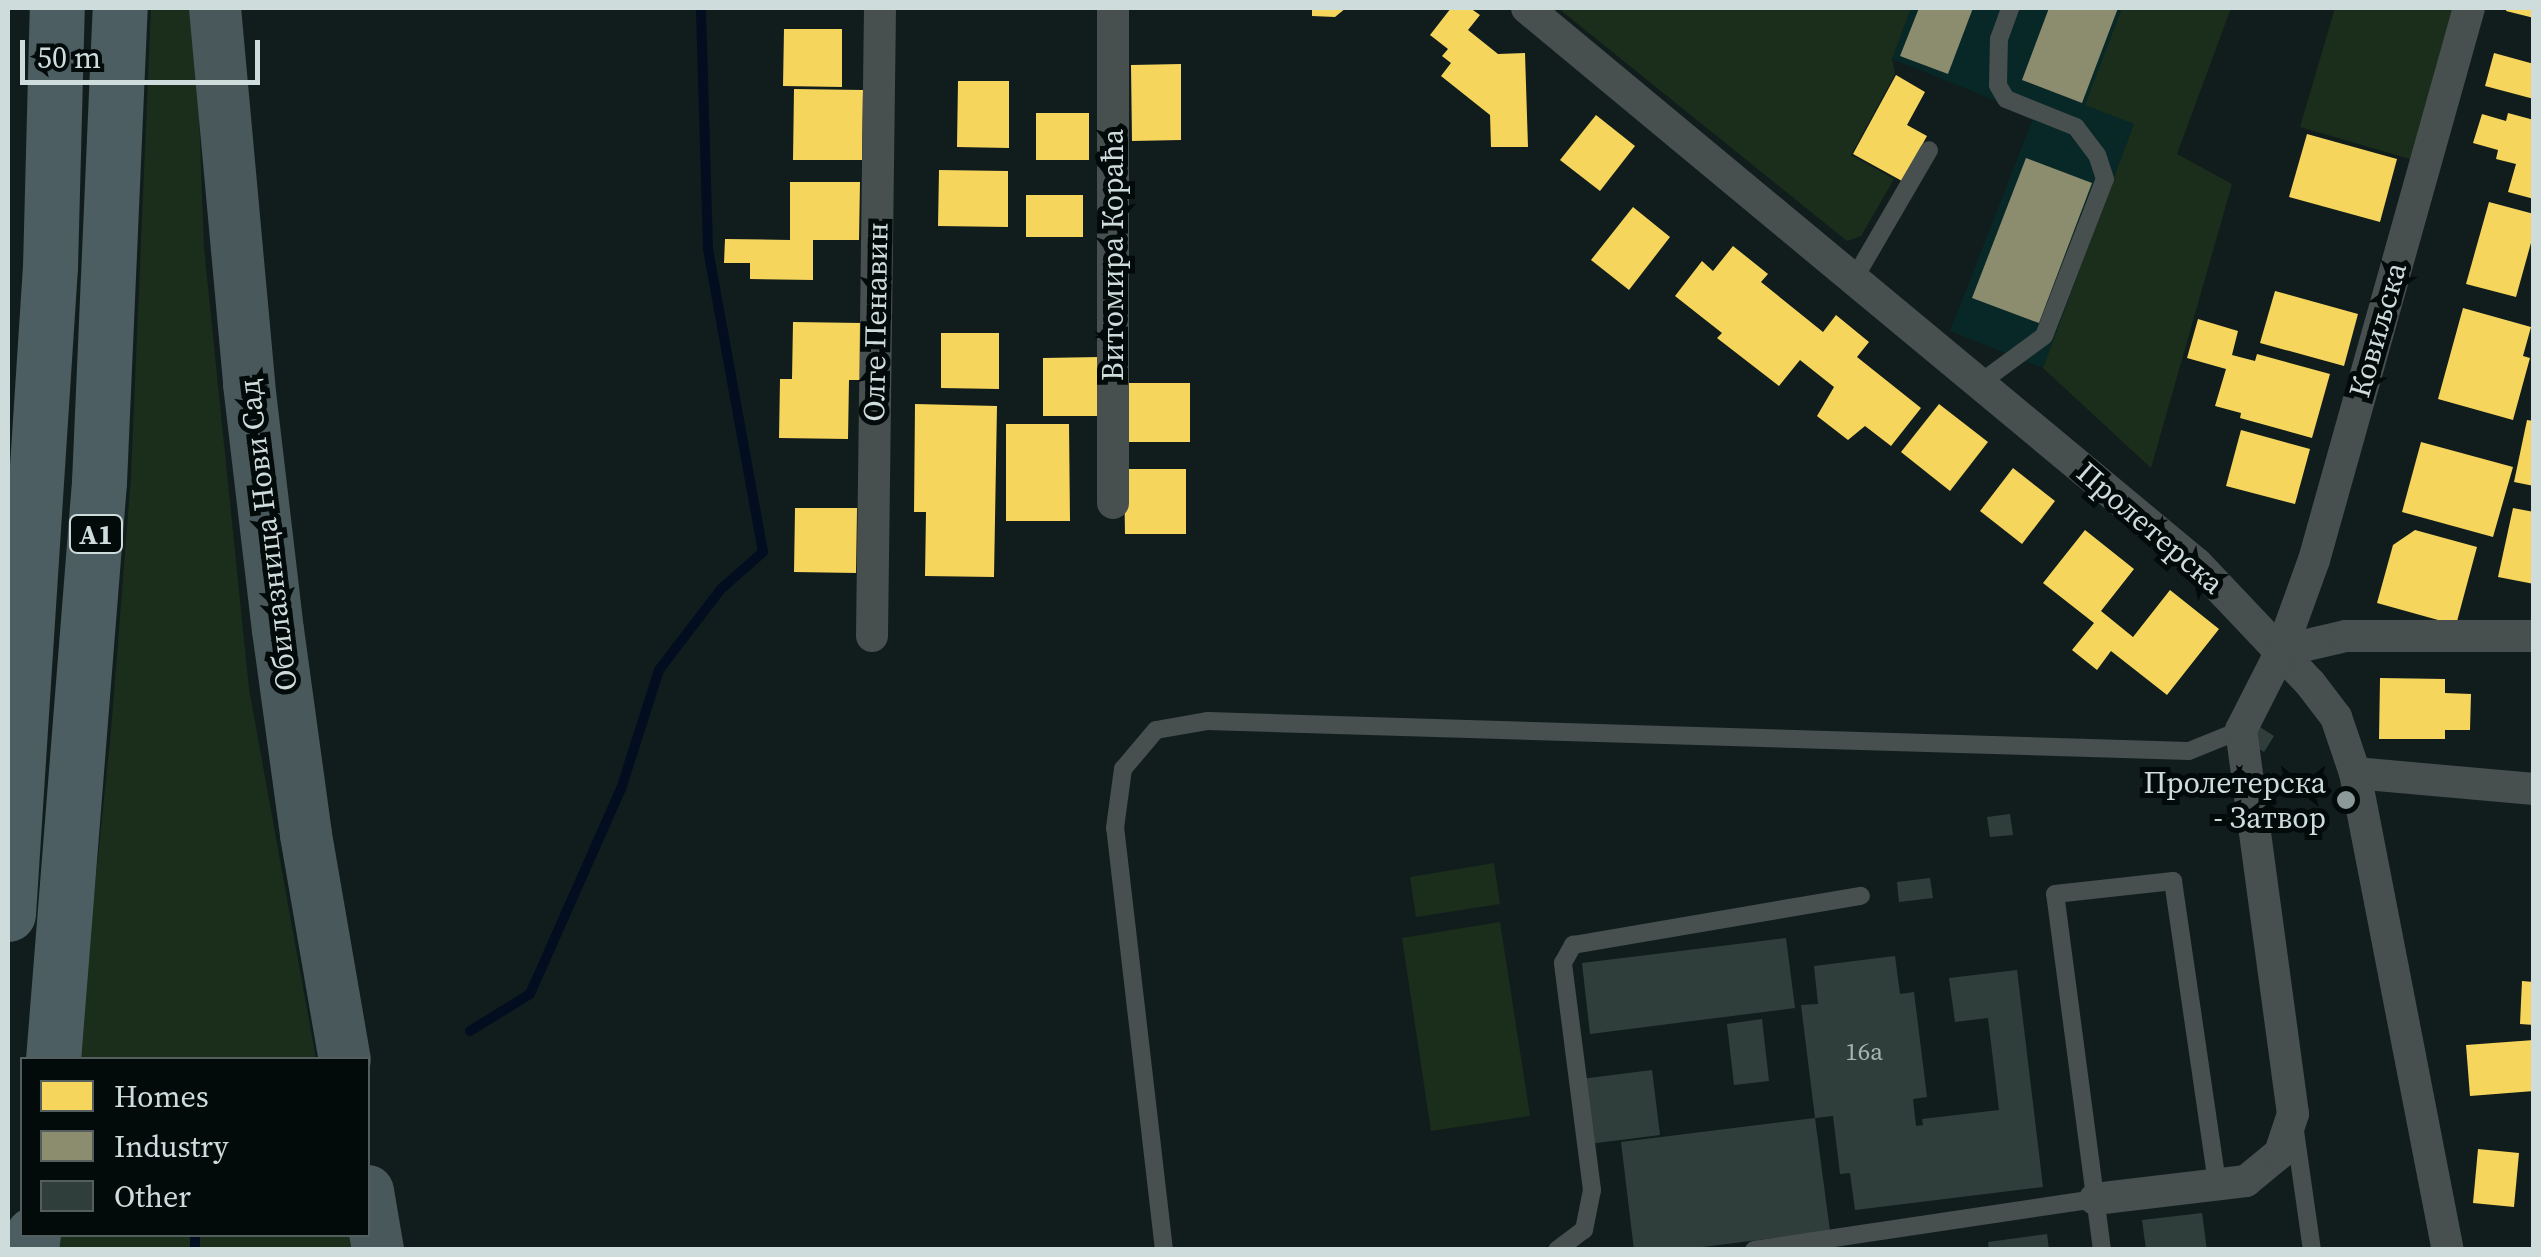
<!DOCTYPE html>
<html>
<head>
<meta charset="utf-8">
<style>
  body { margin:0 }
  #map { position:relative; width:2541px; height:1257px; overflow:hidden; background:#111d1d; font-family:"Source Serif 4",serif }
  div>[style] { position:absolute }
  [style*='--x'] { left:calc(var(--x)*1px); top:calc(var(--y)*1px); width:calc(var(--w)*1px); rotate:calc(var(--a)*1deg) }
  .built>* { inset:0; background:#082727 }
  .green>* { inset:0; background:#1b2e1c }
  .homes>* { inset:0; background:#f6d55c }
  .industry>* { inset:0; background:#8c8c6e }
  .stream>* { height:10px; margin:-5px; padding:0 5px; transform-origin:5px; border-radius:5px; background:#020e1f }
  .building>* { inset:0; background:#303e3b }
  .lane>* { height:18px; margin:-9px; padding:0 9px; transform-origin:9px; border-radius:9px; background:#474f4f }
  .street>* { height:32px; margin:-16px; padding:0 16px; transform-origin:16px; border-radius:16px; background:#474f4f }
  .primary>* { height:52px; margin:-26px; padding:0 26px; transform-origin:26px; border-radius:26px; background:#49585a }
  .highway>* { height:55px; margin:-27.5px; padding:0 27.5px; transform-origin:27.5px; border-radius:27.5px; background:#4c5e61 }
  .dots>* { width:28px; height:28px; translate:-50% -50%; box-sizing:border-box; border:5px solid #030a0a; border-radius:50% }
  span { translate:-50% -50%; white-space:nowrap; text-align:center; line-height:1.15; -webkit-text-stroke:10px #030a0a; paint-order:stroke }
  .number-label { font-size:25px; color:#a7b4b4 }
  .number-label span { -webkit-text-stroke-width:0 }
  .shield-label span { padding:2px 8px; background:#030a0a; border:2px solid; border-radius:8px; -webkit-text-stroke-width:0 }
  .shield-label { font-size:28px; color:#cfdcdc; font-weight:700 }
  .street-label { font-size:30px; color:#cfdcdc }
  .poi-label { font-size:30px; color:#cfdcdc }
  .right { translate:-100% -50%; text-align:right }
  .frame { position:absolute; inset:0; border:10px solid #cfdcdc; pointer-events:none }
  .legend { position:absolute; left:20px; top:1057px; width:350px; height:180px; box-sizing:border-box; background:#030a0a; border:2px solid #555e5e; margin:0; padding:12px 18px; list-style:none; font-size:30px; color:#cfdcdc }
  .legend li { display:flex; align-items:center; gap:20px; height:50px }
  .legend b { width:50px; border:2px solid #555e5e }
  .scale { position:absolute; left:20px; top:40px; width:240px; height:45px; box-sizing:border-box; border:5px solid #cfdcdc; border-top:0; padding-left:12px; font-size:30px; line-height:35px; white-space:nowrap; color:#cfdcdc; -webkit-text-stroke:8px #030a0a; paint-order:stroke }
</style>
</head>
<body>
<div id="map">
  <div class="built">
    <i style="clip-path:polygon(1911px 8px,2122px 8px,2086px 105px,2134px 124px,2043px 368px,1950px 331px,2034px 116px,1892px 59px)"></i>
  </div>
  <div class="green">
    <i style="clip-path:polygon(151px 8px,195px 8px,204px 248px,249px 689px,316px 1059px,77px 1060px,111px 731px,131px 477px)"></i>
    <i style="clip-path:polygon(1558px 8px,1911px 8px,1892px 59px,1895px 74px,1851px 155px,1894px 179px,1861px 236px,1847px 241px)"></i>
    <i style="clip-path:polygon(2122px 8px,2231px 8px,2177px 154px,2232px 184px,2151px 468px,2043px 368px,2134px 124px,2085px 105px)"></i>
    <i style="clip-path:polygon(2335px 8px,2453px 8px,2410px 159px,2300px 127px)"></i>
    <i style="clip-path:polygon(1494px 863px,1500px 904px,1416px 917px,1410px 877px)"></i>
    <i style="clip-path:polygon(1500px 922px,1530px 1116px,1431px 1131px,1402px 938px)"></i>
    <i style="clip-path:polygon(59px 1234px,349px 1235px,352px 1250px,57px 1250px)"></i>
  </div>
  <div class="homes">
    <i style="clip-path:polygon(1312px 8px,1346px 8px,1335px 17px,1312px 16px)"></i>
    <i style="clip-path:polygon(1451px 8px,1470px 8px,1480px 15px,1468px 30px,1498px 54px,1525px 53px,1528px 147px,1491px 147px,1490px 115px,1441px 76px,1451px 63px,1442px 56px,1448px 49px,1430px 35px)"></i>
    <i style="clip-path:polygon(2507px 8px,2534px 8px,2534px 18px,2506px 11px)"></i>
    <i style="clip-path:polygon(784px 29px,842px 29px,842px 87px,783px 86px)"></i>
    <i style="clip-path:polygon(2494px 53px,2534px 64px,2534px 99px,2485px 86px)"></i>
    <i style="clip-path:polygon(1181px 64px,1181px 140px,1132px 141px,1131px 65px)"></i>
    <i style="clip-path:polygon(1896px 75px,1925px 92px,1907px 125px,1927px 136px,1902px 181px,1853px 154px)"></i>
    <i style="clip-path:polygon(958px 81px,1009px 81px,1009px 148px,957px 147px)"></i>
    <i style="clip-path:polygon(794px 89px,863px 90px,862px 160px,793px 160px)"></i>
    <i style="clip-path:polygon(1036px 113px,1089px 113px,1089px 160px,1036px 160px)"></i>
    <i style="clip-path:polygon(2508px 113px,2534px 120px,2534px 199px,2508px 192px,2516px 164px,2496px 159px,2498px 150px,2473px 143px,2482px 114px,2506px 121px)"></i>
    <i style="clip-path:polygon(1596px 115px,1635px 146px,1600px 191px,1560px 160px)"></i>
    <i style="clip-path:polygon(2307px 134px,2397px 159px,2380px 222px,2289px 197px)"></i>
    <i style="clip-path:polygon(939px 170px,1008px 171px,1008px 227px,938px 226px)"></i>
    <i style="clip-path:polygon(790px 182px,860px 182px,859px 240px,813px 240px,813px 280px,750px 279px,750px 263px,724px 263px,725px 239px,790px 240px)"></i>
    <i style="clip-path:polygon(1026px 195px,1083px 195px,1083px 237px,1026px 237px)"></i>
    <i style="clip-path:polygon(2489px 202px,2534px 214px,2534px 232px,2516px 297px,2466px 284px)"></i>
    <i style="clip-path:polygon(1633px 207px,1670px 237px,1629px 290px,1591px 260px)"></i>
    <i style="clip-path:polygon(1733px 246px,1768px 274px,1761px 282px,1823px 332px,1836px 315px,1869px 342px,1857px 357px,1921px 408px,1891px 446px,1865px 426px,1848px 440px,1817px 416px,1834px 387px,1800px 360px,1779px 386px,1717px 338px,1722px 333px,1675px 296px,1702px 261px,1713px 271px)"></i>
    <i style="clip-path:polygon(2275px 291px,2358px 314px,2344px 366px,2260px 343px)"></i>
    <i style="clip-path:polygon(2463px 308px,2531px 327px,2523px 356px,2530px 358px,2513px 420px,2438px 399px)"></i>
    <i style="clip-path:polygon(2198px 319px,2238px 331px,2232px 355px,2255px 361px,2257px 354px,2330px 374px,2312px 438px,2240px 418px,2241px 413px,2215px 406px,2226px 369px,2187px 358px)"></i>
    <i style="clip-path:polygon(793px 322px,862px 323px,862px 380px,849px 380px,848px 439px,779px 438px,780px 379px,792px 379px)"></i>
    <i style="clip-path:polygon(941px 333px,999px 333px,999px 389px,941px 388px)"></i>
    <i style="clip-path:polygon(1099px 357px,1099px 416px,1043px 416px,1043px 358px)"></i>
    <i style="clip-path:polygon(1126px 383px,1190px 383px,1190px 442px,1126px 442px)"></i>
    <i style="clip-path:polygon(915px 404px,997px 406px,994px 577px,925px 576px,926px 512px,914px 512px)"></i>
    <i style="clip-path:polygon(1939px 404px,1988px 442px,1950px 491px,1901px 452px)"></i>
    <i style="clip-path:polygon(2527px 420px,2534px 421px,2534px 486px,2514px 482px)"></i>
    <i style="clip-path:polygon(1006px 424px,1069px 424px,1070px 521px,1006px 521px)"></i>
    <i style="clip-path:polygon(2241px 430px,2310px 449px,2295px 504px,2226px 486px)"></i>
    <i style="clip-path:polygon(2421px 442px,2513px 467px,2493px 537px,2402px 512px)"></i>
    <i style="clip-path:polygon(2013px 468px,2055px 501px,2022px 544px,1980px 511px)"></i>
    <i style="clip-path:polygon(1124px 469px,1186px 469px,1186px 534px,1125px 534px)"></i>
    <i style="clip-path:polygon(795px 508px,857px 508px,856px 573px,794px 572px)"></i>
    <i style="clip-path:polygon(2513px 508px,2534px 512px,2534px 584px,2498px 577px)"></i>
    <i style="clip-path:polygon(2085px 530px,2134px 569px,2101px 611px,2133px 637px,2170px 590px,2219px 629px,2167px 695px,2111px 651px,2097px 670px,2072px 650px,2094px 623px,2043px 583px)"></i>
    <i style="clip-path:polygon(2415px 530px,2477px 547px,2456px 625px,2377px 603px,2393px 545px)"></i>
    <i style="clip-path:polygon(2380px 678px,2445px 679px,2445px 693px,2471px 694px,2470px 730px,2445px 730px,2445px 739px,2379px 739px)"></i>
    <i style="clip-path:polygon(2522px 981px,2534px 982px,2534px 1025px,2520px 1024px)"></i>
    <i style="clip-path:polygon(2534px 1040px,2534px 1091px,2470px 1096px,2466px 1045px)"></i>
    <i style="clip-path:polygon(2478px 1149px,2519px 1153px,2514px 1207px,2473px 1203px)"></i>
  </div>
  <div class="industry">
    <i style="clip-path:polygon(1919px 8px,1973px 8px,1948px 74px,1900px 56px)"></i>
    <i style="clip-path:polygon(2049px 8px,2118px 8px,2082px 103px,2022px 80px)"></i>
    <i style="clip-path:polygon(2026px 158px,2092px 183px,2039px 323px,1972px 298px)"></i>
  </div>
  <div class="stream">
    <i style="--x:470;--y:1031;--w:70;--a:-31.7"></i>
    <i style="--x:530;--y:994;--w:224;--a:-66.1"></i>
    <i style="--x:621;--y:789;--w:125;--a:-72.3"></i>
    <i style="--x:659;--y:670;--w:102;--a:-52.6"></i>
    <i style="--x:721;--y:589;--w:56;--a:-41.4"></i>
    <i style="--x:763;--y:552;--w:309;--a:-100.3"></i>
    <i style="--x:708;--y:248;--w:240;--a:-91.7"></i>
    <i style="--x:195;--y:1250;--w:16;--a:-90"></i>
  </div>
  <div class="building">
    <i style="clip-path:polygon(2260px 727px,2274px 736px,2264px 752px,2250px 743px)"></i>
    <i style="clip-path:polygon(2010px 814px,2013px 835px,1990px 837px,1987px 817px)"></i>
    <i style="clip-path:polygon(1930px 878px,1933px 898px,1899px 902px,1897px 882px)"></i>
    <i style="clip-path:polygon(1786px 938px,1795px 1008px,1590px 1034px,1582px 963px)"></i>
    <i style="clip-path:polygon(1895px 956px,1900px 994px,1914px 992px,1927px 1097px,1913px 1099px,1916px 1126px,1923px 1125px,1922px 1119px,1999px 1110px,1988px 1018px,1955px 1022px,1949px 978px,2017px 970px,2043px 1187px,1855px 1210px,1850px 1173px,1840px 1174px,1833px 1116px,1815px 1118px,1830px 1231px,1679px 1250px,1634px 1250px,1621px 1142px,1815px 1118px,1801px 1005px,1818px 1004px,1814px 966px)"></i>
    <i style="clip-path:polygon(1762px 1019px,1769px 1081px,1734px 1085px,1727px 1024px)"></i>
    <i style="clip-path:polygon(1652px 1070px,1660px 1135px,1589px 1144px,1581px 1079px)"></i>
    <i style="clip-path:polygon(2202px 1213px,2207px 1250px,2146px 1250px,2142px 1220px)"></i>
    <i style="clip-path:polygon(2047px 1234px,2049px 1250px,1989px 1250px,1988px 1242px)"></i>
  </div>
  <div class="lane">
    <i style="--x:1854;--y:279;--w:149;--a:-59.8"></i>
    <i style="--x:1980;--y:383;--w:79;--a:-36.3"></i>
    <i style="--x:2044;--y:336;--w:168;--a:-68.8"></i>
    <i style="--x:2105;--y:179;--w:25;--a:-108"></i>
    <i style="--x:2097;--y:155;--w:35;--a:-127"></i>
    <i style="--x:2076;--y:127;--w:75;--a:-158.2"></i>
    <i style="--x:2006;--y:99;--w:16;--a:-120"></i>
    <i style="--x:1998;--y:85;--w:46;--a:-88.8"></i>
    <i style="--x:1999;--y:39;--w:33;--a:-70"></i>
    <i style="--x:2295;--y:1131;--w:120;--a:81.9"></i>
    <i style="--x:1164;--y:1250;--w:425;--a:-96.6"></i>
    <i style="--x:1115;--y:828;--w:60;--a:-82.3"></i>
    <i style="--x:1123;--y:769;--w:51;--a:-49.8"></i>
    <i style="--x:1156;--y:730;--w:53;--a:-9.8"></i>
    <i style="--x:1208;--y:721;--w:981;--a:1.75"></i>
    <i style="--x:2189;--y:751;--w:56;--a:-22"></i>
    <i style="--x:1557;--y:1250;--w:34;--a:-37"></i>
    <i style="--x:1584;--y:1230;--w:41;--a:-78.7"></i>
    <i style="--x:1592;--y:1190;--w:229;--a:-97.3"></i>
    <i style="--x:1563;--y:963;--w:21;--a:-61"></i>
    <i style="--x:1573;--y:945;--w:292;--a:-9.7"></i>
    <i style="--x:1754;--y:1250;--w:345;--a:-8.5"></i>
    <i style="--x:2102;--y:1250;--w:359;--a:-97.5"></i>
    <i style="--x:2055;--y:894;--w:119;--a:-6.3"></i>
    <i style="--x:2173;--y:881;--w:306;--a:81.7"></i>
  </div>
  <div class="street">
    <i style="--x:1113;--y:8;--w:495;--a:90"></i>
    <i style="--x:1527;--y:8;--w:871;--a:39.69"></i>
    <i style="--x:2197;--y:564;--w:164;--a:46.5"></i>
    <i style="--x:2310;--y:683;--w:43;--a:52.6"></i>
    <i style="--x:2336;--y:717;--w:59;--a:71.3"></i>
    <i style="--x:2355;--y:773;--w:486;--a:79"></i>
    <i style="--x:872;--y:636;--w:628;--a:-89.27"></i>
    <i style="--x:2281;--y:651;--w:67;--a:-13"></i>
    <i style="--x:2346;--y:636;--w:188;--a:0"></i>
    <i style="--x:2355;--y:773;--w:180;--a:5.1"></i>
    <i style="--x:2095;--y:1199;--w:152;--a:-6.8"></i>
    <i style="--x:2246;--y:1181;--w:44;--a:-39.5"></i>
    <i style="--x:2280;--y:1153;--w:41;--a:-71.6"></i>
    <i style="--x:2293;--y:1114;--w:388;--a:-97.7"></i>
    <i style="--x:2241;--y:730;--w:89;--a:-63.1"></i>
    <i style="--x:2281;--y:651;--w:97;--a:-70.1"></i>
    <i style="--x:2314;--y:560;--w:573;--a:-74.32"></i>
  </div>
  <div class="primary">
    <i style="--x:215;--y:8;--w:378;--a:84.8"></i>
    <i style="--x:249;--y:384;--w:248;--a:83.3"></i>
    <i style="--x:278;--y:630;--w:207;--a:82.2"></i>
    <i style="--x:306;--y:835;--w:228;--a:80.2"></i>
    <i style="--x:368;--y:1191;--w:60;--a:80.4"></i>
  </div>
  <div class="highway">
    <i style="--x:8;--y:914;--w:648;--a:-86.29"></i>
    <i style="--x:50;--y:267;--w:259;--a:-88.5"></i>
    <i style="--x:53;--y:1060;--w:580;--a:-85.45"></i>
    <i style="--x:99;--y:482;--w:474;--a:-87.5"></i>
    <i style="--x:31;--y:1250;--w:16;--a:-83"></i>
  </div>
  <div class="dots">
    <i style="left:2346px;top:800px;background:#8c9999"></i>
  </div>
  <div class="number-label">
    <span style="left:1864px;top:1051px">16a</span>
  </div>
  <div class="shield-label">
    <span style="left:96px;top:534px">A1</span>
  </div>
  <div class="street-label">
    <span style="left:1113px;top:255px;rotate:-90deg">Витомира Кораћа</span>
    <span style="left:876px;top:322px;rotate:-89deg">Олге Пенавин</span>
    <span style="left:2378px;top:330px;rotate:-74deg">Ковиљска</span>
    <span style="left:2150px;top:528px;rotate:41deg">Пролетерска</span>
    <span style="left:268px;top:535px;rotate:-97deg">Обилазница Нови Сад</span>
  </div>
  <div class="poi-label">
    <span class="right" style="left:2326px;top:800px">Пролетерска<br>- Затвор</span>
  </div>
  <div class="frame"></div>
  <ul class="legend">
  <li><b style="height:28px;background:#f6d55c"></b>Homes</li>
  <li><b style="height:28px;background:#8c8c6e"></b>Industry</li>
  <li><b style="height:28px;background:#303e3b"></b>Other</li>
  </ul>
  <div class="scale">50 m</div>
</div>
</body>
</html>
